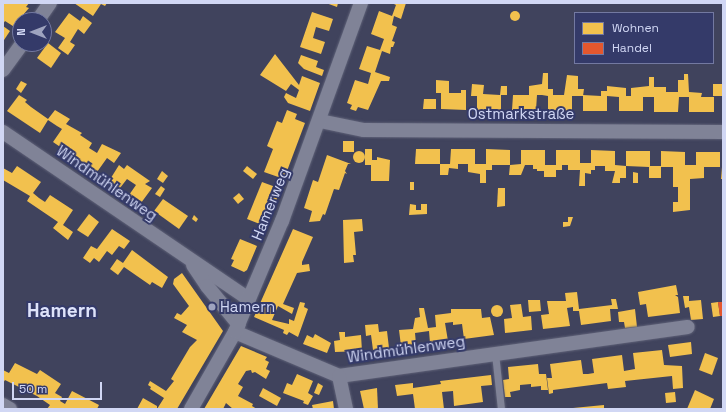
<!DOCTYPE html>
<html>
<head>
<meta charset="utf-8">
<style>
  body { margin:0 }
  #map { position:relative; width:726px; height:412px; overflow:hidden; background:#40435d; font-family:"Space Grotesk",sans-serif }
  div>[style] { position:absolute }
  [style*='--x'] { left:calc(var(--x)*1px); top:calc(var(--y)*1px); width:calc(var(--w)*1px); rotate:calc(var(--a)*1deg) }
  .homes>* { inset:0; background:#f2c14e }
  .round { border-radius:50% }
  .shops>* { inset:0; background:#e4572e }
  .roads { filter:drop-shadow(0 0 1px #5e6177) drop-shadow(0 0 1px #5e6177) }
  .lane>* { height:7px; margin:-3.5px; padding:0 3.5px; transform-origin:3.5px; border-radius:3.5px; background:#808397 }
  .street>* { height:14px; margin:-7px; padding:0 7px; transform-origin:7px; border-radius:7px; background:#808397 }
  .dots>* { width:11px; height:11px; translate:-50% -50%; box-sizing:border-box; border:2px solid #343a69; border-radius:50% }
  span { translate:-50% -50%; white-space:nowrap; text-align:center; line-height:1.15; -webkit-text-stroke:4px #343a69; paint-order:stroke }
  .street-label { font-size:15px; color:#d1d7f4 }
  .poi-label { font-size:15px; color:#d1d7f4 }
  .left { translate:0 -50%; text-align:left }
  .district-label { font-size:19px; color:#dee3fa; font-weight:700 }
  .frame { position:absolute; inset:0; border:4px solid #d1d7f4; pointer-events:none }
  .legend { position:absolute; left:574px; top:12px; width:140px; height:52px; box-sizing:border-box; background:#343a69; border:1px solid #7379a1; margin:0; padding:5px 7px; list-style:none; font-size:12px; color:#d1d7f4 }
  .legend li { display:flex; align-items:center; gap:8px; height:20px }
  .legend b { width:20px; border:1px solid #7379a1 }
  .north { position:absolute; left:12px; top:12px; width:40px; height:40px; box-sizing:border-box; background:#343a69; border:1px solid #7379a1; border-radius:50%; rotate:270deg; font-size:11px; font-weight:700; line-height:16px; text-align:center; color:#d1d7f4 }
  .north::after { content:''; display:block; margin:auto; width:14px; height:18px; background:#9ea3bf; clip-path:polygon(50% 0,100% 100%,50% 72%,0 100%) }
  .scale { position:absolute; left:12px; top:382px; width:90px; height:18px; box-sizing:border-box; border:2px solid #d1d7f4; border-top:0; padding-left:5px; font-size:12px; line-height:14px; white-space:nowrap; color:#d1d7f4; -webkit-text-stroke:3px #343a69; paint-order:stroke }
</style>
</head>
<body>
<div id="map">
  <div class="homes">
    <i style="clip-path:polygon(4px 3px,29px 3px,26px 7px,29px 8px,17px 22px,19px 23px,16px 28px,5px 21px,3px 24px)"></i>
    <i style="clip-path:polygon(74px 3px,107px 3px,105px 6px,101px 4px,93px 16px)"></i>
    <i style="clip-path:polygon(326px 3px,338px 3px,337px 7px)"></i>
    <i style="clip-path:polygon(392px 3px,406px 3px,401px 19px,394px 16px,392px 25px,397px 27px,392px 41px,395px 42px,393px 47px,391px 47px,390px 54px,382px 51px,375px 72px,390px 77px,389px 81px,381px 81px,368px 110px,358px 107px,356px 111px,350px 109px,352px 105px,347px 103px,355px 80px,368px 84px,371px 73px,359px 69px,367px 46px,380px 50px,384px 39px,371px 34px,379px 11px,392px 16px,396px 5px)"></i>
    <i class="round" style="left:510px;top:11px;width:10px;height:10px"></i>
    <i style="clip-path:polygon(312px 12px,333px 19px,329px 31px,316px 27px,313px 38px,325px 42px,321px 54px,300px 47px)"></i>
    <i style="clip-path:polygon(69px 13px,80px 21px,83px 16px,92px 23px,84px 34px,78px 29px,70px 42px,75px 45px,68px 55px,58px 48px,65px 38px,55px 32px)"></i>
    <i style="clip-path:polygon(3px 26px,10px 31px,4px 40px,3px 39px)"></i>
    <i style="clip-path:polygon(48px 43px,61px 53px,51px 68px,37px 58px)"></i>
    <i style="clip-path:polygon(275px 54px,299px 85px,302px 76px,320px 83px,310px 111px,288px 103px,284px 97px,286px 93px,296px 98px,299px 90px,291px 84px,286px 91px,260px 75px)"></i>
    <i style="clip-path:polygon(301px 55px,318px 61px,316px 67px,324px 70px,322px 76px,304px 69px,298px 63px)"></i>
    <i style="clip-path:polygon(543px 73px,548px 73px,548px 89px,553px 89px,553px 95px,564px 95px,567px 75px,578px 76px,578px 89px,584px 89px,583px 96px,572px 96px,572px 111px,548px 110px,548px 96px,542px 95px,537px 95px,536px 110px,512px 110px,513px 95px,529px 95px,529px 86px,542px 84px)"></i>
    <i style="clip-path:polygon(684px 74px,688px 74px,689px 92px,702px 93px,701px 97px,714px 97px,714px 112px,689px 112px,689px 97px,679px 97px,678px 112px,654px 112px,654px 97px,643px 97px,643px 111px,619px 111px,619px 97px,607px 96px,607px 111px,583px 111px,583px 95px,601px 96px,601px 91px,607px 91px,607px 86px,626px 88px,626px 96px,631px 96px,631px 88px,649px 86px,649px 77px,654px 77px,654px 87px,666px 87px,666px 92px,678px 92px,678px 80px,684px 80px)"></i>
    <i style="clip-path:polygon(436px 80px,449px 81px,449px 93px,461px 93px,461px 90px,466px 90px,466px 110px,441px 109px,441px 93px,436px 93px)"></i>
    <i style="clip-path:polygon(21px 81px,27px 84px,21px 93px,16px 89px)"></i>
    <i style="clip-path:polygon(472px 84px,484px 85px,483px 94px,500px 95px,501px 86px,507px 86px,507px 95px,501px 95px,501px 110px,477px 110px,477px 96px,471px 96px)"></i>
    <i style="clip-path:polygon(713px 84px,723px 84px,723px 96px,713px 96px)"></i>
    <i style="clip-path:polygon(19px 95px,27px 100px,25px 102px,31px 107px,48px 119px,55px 110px,70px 119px,66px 124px,82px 133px,80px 135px,92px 143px,89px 148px,97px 153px,102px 144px,121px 153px,114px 163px,107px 158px,97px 172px,53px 142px,62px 129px,57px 126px,48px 120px,40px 133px,7px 111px)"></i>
    <i style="clip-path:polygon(424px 99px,436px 99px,436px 109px,423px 109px)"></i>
    <i style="clip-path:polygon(287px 110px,297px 114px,295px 119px,305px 123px,284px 179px,264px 172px,273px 149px,267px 146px,277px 121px,282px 123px)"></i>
    <i style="clip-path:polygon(343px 141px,354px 141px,354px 152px,343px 152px)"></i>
    <i style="clip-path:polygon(365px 149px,372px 149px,372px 160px,377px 160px,377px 157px,390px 160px,389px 181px,371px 181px,371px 165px,365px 165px)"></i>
    <i style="clip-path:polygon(416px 149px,440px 149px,440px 164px,415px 164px)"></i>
    <i style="clip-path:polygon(451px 149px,475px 149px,475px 164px,486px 164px,486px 149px,510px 150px,510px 165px,521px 164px,521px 150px,545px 150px,545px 165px,556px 165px,556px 150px,580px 150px,580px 163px,591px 163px,591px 150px,615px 151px,615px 165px,626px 166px,626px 151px,650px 151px,650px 166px,661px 166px,661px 151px,685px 152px,685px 165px,696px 165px,696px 152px,720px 152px,720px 167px,704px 167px,704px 178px,690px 179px,690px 210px,673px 212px,673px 202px,678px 202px,678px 187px,673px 187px,673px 167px,661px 167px,661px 178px,649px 178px,649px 167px,626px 166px,626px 178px,620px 178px,620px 183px,612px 183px,615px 171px,605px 171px,605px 166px,595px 166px,595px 170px,591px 170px,591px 174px,585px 173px,585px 186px,579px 186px,580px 170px,568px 170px,568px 165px,562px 165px,562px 170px,556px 170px,556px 177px,544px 177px,544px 171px,537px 171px,537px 169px,533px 169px,533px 165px,525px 165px,521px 175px,509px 175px,510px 165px,492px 165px,492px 170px,486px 170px,486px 183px,480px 183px,480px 174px,468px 172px,468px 164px,458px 164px,458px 169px,449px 168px,448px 175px,440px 175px,440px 164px,450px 164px)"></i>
    <i class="round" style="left:353px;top:151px;width:12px;height:12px"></i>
    <i style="clip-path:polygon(327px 155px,351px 164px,348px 164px,345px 171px,347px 174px,345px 173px,339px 190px,334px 189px,325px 215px,323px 214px,320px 221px,309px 222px,312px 211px,304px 208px,313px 180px,318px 182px)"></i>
    <i style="clip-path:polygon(119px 165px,124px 169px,127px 165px,150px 181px,145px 184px,152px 188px,141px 203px,129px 195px,136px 185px,127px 179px,120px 188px,109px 181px)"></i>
    <i style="clip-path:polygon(17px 166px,41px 182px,33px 193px,39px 198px,45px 202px,50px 195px,73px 210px,63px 225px,73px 232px,68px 240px,53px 228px,58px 222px,27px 201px,30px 196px,3px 180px,3px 168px,12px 173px)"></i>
    <i style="clip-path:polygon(247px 166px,257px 174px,253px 179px,243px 171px)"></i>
    <i style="clip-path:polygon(722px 167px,723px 167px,723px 179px,721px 179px)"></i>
    <i style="clip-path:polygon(162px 171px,168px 176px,163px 183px,157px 179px)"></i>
    <i style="clip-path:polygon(633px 172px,638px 173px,638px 183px,633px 183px)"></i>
    <i style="clip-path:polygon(262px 182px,281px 189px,265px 226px,247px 219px)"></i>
    <i style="clip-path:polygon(410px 182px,414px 182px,414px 190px,410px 190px)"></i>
    <i style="clip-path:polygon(161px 186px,165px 189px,160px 197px,155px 194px)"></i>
    <i style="clip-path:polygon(498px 188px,505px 188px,505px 206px,497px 207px)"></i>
    <i style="clip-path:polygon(239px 193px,244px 199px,238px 204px,233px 198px)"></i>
    <i style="clip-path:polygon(163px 199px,188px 216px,179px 229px,154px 211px)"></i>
    <i style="clip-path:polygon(410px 204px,416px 205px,416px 210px,421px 210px,421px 204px,427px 204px,427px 214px,409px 215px)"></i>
    <i style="clip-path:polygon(89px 214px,99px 222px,88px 237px,77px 230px)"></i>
    <i style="clip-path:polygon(194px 215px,198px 219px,196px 222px,192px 219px)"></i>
    <i style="clip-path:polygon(568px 217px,573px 217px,570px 226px,563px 227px,563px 222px,568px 222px)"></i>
    <i style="clip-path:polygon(362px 219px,363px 231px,354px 232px,356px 255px,353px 255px,354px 262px,344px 263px,343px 220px)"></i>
    <i style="clip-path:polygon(112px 229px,130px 241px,124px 249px,119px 246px,112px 255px,107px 251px,99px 262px,94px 258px,90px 263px,83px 258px,91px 246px,97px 249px)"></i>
    <i style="clip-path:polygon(293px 229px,313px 237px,302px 262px,302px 265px,309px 264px,310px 271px,297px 273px,283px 304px,294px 308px,292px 314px,278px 306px,272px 320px,289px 324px,289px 319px,294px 321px,300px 302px,305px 303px,304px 307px,308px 309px,298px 337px,289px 332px,287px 335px,283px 333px,284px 330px,254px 317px)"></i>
    <i style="clip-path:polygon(240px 239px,257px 246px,247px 270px,244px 272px,231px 266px,234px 260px,231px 259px)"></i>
    <i style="clip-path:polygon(132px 250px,168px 277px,162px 288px,152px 282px,150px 285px,124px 267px,118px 275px,110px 269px,117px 259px,123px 263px)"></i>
    <i style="clip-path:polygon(182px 273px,223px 331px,177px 409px,137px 409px,143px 398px,157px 406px,157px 409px,164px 398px,150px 389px,151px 387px,148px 385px,150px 381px,166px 391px,174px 381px,171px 379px,190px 347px,197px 340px,182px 332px,187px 325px,174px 318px,177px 313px,181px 315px,189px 306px,173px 284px,174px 279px)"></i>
    <i style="clip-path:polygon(676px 285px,678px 295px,675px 295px,678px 297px,680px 313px,648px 317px,646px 304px,640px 305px,638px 292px)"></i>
    <i style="clip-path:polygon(577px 292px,579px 309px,612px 305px,611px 299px,616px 299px,618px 309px,610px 309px,611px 321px,581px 325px,579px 311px,573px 311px,573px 307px,567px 308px,570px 326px,543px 329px,541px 315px,549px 314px,547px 301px,566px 301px,565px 293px)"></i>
    <i style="clip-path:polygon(683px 296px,689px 296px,689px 301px,701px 300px,703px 319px,691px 320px,689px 307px,685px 308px)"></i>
    <i style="clip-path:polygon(528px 300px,540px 300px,541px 311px,529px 312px)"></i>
    <i style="clip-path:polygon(718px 302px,720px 316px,713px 317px,711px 303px)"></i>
    <i style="clip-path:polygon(521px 304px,523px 317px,531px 316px,532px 330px,505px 333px,504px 319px,512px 318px,510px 305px)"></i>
    <i class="round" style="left:491px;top:305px;width:12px;height:12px"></i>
    <i style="clip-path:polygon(419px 308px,424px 308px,428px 328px,436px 327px,435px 315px,451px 313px,451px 309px,481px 309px,482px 318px,490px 317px,494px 335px,464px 339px,462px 324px,453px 325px,453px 322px,445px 323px,448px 341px,430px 343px,429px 331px,415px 333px,416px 344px,401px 346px,399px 330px,413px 329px,415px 318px,420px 317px)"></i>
    <i style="clip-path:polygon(635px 309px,637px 327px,625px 328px,624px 322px,619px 322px,618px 312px)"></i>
    <i style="clip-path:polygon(378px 324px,379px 332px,387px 331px,389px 348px,373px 350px,371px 335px,366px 336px,365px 325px)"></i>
    <i style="clip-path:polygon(339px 332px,345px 332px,345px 337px,361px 335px,362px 351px,335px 352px,334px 341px,340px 340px)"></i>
    <i style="clip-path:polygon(315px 334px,331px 343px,327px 353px,303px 344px,307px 335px,313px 338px)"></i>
    <i style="clip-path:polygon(691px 342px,692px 354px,670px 357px,668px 345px)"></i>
    <i style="clip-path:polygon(241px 346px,267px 357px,265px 360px,269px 362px,266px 369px,270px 371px,266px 379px,255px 372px,252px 373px,251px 370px,246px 371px,238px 384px,243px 387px,238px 396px,253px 404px,252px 406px,257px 409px,233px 409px,226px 403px,223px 409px,204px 409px)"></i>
    <i style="clip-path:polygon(662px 350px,664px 365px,682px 366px,683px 388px,673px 389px,672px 376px,625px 381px,626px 387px,608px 389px,607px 383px,553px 390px,553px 393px,549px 394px,547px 378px,552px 378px,550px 364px,581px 360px,583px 374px,588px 374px,594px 373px,592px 359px,622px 355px,624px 371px,635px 369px,633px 353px)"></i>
    <i style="clip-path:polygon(705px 353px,718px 358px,712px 375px,699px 370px)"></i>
    <i style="clip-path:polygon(15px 363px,37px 374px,40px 370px,61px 384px,55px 393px,62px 397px,60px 401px,65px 404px,72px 391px,99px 405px,97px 409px,47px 409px,50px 405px,37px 396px,5px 380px,3px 383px,3px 370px,9px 373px)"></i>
    <i style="clip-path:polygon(538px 364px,539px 374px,546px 374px,548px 390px,541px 390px,541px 386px,531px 387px,531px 384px,520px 385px,520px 390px,510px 392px,511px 397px,505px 397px,503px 380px,509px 379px,508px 367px)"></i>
    <i style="clip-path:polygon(297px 374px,313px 381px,308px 393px,313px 396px,308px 405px,303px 403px,304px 401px,283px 393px,287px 383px,292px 385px)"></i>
    <i style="clip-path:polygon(491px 375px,492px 385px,481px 386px,483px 402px,454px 406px,453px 391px,442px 392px,444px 409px,415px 409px,413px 394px,397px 396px,395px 385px,413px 383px,413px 388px,441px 384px,440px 381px)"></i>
    <i style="clip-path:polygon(318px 383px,323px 386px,319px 395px,314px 393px)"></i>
    <i style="clip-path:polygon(263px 388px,281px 398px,277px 406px,259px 396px)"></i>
    <i style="clip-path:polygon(377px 388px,378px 409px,364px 409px,360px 391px)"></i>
    <i style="clip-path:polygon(695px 390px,714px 399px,710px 409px,687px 409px)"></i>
    <i style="clip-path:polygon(675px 392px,676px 402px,666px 403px,665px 393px)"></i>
    <i style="clip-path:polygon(333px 401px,334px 409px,313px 409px,312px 405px)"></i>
    <i style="clip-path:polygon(604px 405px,604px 409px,573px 409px,573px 408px)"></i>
  </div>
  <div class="shops">
    <i style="clip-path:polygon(718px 302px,723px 302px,723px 316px,720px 316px)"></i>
  </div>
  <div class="roads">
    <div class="lane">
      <i style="--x:495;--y:353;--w:56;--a:83.9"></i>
    </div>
    <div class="street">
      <i style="--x:38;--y:20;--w:21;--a:-55"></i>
      <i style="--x:3;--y:70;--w:32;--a:-54"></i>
      <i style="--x:320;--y:121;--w:45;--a:11.6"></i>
      <i style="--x:364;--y:130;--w:359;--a:0.3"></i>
      <i style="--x:3;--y:132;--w:297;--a:34.2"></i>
      <i style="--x:193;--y:265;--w:25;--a:56"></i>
      <i style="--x:207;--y:286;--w:50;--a:50.6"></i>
      <i style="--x:235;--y:332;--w:113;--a:22.9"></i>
      <i style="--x:339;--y:376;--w:352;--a:-8"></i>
      <i style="--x:339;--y:376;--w:34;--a:78"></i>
      <i style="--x:3;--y:405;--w:8;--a:30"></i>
      <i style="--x:191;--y:409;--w:89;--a:-60.3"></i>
      <i style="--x:235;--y:332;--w:121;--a:-67.1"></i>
      <i style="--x:282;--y:221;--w:232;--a:-70.1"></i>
    </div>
  </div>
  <div class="dots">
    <i style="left:212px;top:307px;background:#9ea3bf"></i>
  </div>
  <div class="street-label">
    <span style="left:521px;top:114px">Ostmarkstraße</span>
    <span style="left:107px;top:183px;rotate:35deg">Windmühlenweg</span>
    <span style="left:270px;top:204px;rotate:-68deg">Hamerweg</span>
    <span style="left:406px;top:349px;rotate:-8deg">Windmühlenweg</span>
  </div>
  <div class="poi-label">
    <span class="left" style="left:220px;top:307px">Hamern</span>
  </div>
  <div class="district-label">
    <span style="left:62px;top:311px">Hamern</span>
  </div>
  <div class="frame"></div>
  <ul class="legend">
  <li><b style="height:11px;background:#f2c14e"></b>Wohnen</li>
  <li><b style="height:11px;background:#e4572e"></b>Handel</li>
  </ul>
  <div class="north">N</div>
  <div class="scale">50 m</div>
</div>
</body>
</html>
